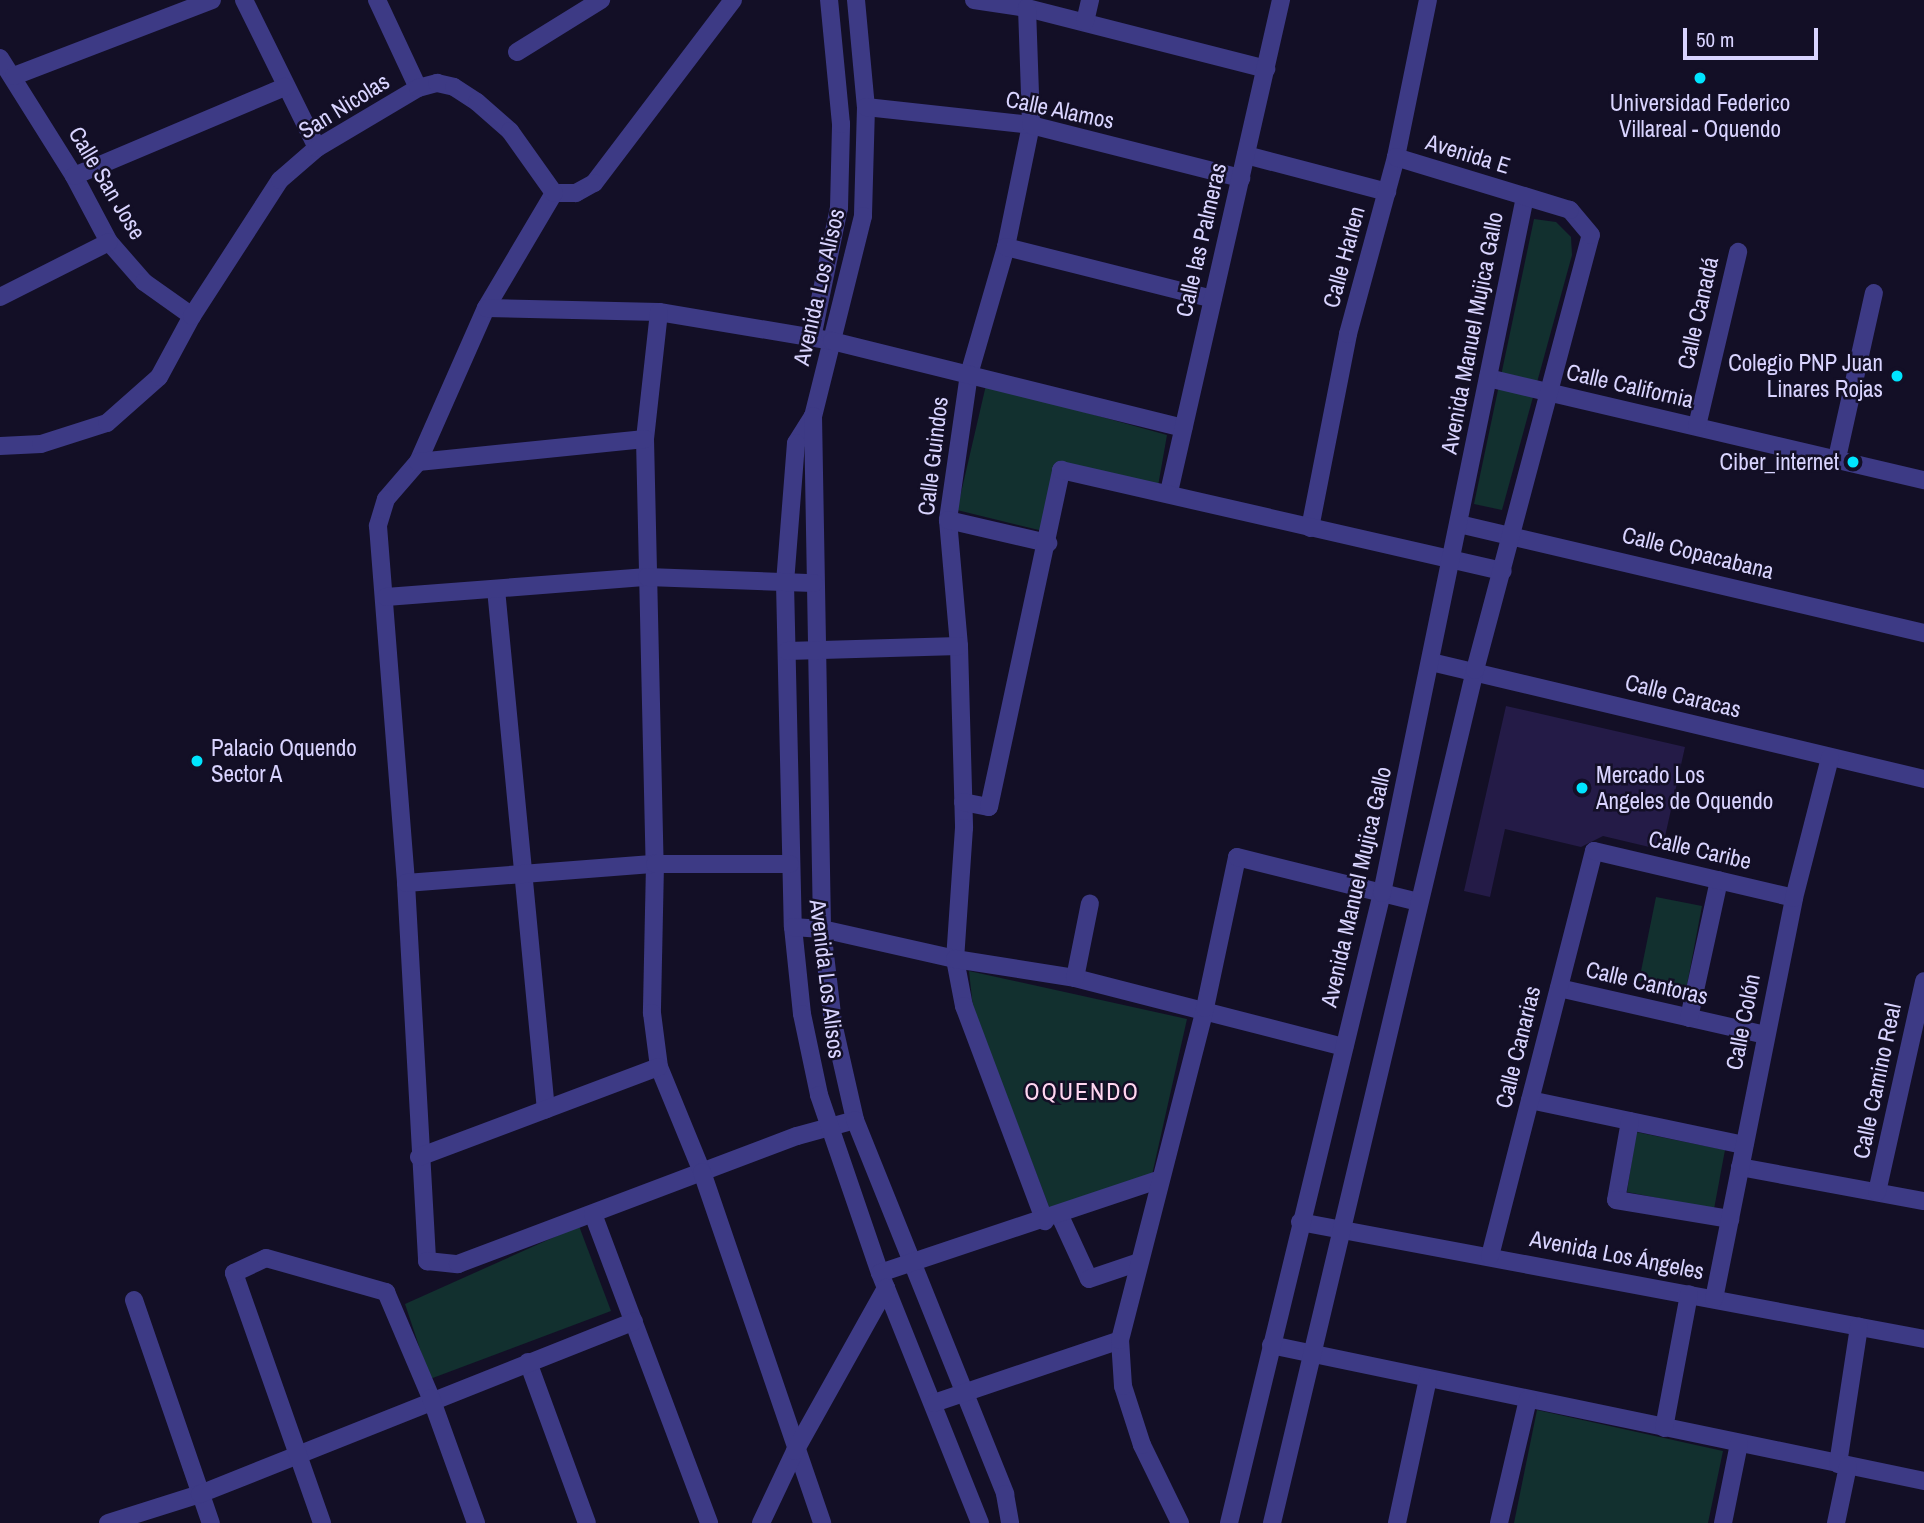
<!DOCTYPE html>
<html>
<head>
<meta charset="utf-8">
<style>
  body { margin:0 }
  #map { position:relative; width:1924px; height:1523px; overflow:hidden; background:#130f26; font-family:"Archivo Narrow",sans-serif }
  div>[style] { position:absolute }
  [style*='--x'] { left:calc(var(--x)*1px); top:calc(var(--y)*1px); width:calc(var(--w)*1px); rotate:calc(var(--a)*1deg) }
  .green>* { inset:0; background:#12302f }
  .building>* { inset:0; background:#241b47 }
  .minor>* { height:18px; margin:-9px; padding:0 9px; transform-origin:9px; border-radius:9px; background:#3d3a85 }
  .dots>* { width:19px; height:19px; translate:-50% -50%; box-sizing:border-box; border:4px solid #130f26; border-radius:50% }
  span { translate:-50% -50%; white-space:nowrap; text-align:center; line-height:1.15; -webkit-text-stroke:5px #130f26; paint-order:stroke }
  .poi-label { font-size:23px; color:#d9d4ff }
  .right { translate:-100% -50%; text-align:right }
  .left { translate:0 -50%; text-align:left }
  .street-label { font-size:23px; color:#d9d4ff }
  .neighbourhood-label { font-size:24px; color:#ffd6f0; letter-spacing:2px }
  .scale { position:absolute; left:1683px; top:28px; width:135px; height:32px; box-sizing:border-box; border:4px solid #d9d4ff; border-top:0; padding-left:9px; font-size:21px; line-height:24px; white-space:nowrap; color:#d9d4ff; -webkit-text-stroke:5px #130f26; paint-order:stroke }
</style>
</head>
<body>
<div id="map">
  <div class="green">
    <i style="clip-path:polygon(1534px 219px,1556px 222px,1571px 237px,1572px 255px,1502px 510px,1474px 504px)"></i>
    <i style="clip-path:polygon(986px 385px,1167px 435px,1158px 486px,1057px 464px,1043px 531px,957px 510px)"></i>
    <i style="clip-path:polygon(1656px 897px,1702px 906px,1686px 990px,1639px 981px)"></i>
    <i style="clip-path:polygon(969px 971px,1187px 1019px,1152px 1175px,1051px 1212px,973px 1008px)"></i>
    <i style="clip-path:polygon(1636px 1132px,1725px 1150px,1714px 1209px,1627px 1192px)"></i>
    <i style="clip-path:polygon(579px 1226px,611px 1311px,430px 1379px,405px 1304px)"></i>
    <i style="clip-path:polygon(1537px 1410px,1723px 1451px,1708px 1523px,1514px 1523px)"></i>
  </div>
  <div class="building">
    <i style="clip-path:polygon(1506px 706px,1685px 747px,1662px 850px,1603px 836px,1581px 847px,1505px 829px,1490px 897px,1464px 891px)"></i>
  </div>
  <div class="minor">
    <i style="--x:244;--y:0;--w:165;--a:63.7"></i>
    <i style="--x:377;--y:0;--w:97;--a:65"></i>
    <i style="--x:733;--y:0;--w:230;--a:127.2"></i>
    <i style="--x:594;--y:183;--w:21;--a:151"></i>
    <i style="--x:576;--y:193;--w:22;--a:180"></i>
    <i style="--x:554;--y:193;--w:134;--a:120.6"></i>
    <i style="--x:486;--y:308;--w:168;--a:113.8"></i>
    <i style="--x:418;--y:462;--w:49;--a:130.9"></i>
    <i style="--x:386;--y:499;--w:28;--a:107"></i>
    <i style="--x:378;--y:526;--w:358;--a:85.5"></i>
    <i style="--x:406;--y:883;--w:379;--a:86.8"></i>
    <i style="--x:427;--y:1261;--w:31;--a:6"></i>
    <i style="--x:458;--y:1264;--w:362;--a:-20.7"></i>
    <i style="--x:797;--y:1136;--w:60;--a:-15.4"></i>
    <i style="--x:856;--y:0;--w:107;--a:84.7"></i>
    <i style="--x:866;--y:107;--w:109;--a:91.6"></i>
    <i style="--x:863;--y:216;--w:206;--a:104"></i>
    <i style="--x:813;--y:416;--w:32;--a:122"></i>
    <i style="--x:796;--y:443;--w:140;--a:94.5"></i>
    <i style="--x:785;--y:583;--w:344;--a:88.7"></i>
    <i style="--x:793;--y:927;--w:87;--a:84.1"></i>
    <i style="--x:802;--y:1014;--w:83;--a:78.1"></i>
    <i style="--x:819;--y:1095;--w:188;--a:71.1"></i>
    <i style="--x:880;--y:1273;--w:269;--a:68.2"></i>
    <i style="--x:974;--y:0;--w:54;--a:8.6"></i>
    <i style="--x:1027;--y:8;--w:247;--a:14.3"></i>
    <i style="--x:1027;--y:8;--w:117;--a:88"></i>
    <i style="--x:1031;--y:125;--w:125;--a:101.6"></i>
    <i style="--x:1006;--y:247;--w:132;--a:106.2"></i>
    <i style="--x:969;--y:374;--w:148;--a:98.2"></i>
    <i style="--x:948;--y:520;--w:126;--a:85"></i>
    <i style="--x:959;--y:646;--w:182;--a:88.4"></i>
    <i style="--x:964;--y:828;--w:131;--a:93.9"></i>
    <i style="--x:955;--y:959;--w:48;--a:79.2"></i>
    <i style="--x:964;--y:1006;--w:230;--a:69.4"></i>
    <i style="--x:1085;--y:22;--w:23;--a:-77"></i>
    <i style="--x:517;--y:52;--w:99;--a:-31.8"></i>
    <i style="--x:0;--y:58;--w:139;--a:57.9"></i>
    <i style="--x:74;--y:176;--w:75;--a:62.1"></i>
    <i style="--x:109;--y:242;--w:53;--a:48.8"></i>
    <i style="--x:144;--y:282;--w:59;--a:35.3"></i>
    <i style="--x:14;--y:76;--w:212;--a:-21"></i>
    <i style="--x:866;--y:107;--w:166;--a:6.2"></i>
    <i style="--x:1031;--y:125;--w:217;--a:14.2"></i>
    <i style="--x:1246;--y:155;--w:146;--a:14.7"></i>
    <i style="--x:74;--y:176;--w:229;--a:-22.9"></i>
    <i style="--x:1006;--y:247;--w:213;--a:14.1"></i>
    <i style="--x:0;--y:297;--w:122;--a:-26.8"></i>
    <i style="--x:486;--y:308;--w:173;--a:1.3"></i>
    <i style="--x:659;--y:312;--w:175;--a:9.5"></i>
    <i style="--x:832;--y:341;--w:362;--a:13.9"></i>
    <i style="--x:659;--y:312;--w:128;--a:96.3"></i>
    <i style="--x:645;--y:439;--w:425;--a:88.7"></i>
    <i style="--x:655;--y:864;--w:149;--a:91.2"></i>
    <i style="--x:652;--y:1013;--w:54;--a:82.6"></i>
    <i style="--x:659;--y:1067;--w:113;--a:67.7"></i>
    <i style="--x:702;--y:1172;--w:371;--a:71.1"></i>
    <i style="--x:812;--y:338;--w:133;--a:-78.3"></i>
    <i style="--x:839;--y:208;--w:84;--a:-88.6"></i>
    <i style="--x:841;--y:124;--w:125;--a:-95.5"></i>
    <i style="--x:1488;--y:378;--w:448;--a:13.2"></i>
    <i style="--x:813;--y:416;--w:513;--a:88.99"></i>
    <i style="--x:822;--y:929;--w:95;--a:83.3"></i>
    <i style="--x:833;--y:1023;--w:99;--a:77.2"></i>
    <i style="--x:855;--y:1120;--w:403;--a:68.1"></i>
    <i style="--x:1005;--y:1494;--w:29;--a:80"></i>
    <i style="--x:1697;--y:426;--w:179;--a:-76.7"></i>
    <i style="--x:0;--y:446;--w:41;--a:-2.8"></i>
    <i style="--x:41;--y:444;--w:69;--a:-17.7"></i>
    <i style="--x:107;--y:423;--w:69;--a:-41.5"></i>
    <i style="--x:159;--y:377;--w:69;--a:-61.6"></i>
    <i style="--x:192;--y:316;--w:162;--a:-57.1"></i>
    <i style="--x:280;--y:180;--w:49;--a:-40.9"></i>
    <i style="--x:317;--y:148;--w:117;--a:-30.7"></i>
    <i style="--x:418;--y:88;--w:20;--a:-15"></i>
    <i style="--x:437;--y:83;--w:17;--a:13"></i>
    <i style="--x:454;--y:87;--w:27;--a:33"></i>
    <i style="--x:477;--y:102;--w:44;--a:41.3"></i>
    <i style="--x:510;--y:131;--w:76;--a:54.6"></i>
    <i style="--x:1837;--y:458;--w:169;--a:-77.4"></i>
    <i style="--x:418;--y:462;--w:228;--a:-5.8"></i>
    <i style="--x:1169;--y:492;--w:505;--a:-77.18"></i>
    <i style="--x:948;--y:520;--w:103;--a:13"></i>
    <i style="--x:1459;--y:524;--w:478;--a:13.2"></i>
    <i style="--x:1310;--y:528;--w:198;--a:-78.9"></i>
    <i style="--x:1348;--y:334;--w:183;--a:-74.8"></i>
    <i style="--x:1396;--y:157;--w:160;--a:-78.5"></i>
    <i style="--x:496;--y:589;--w:523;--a:84.52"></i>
    <i style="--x:386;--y:597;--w:262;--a:-4.4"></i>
    <i style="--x:647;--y:577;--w:167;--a:2.1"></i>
    <i style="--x:787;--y:651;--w:172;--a:-1.7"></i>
    <i style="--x:1431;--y:662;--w:507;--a:13.35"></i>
    <i style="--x:963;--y:802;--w:26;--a:11"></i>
    <i style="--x:989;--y:807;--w:345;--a:-77.9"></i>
    <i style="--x:1061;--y:470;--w:453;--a:12.9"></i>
    <i style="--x:406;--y:883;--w:250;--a:-4.4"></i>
    <i style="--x:655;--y:864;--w:135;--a:0"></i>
    <i style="--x:793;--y:927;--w:29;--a:4"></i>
    <i style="--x:822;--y:929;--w:136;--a:12.7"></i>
    <i style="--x:955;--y:959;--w:121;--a:9"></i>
    <i style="--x:1075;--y:978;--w:278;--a:14.4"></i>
    <i style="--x:1075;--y:978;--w:76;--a:-78.7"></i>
    <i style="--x:1559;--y:988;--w:212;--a:12.8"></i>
    <i style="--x:1689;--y:1018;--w:141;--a:-77.7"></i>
    <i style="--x:1530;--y:1100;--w:219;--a:11.9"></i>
    <i style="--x:1630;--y:1121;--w:80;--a:100"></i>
    <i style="--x:1616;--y:1200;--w:116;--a:9.5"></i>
    <i style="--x:419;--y:1157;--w:256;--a:-20.6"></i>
    <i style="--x:1740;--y:1167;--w:187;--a:10.5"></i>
    <i style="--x:1877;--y:1192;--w:216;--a:-77.4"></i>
    <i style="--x:593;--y:1214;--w:330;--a:69.4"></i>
    <i style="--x:1060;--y:1216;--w:69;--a:65.3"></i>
    <i style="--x:1089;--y:1279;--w:53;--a:-18.8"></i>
    <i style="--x:1300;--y:1222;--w:635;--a:10.62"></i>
    <i style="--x:1490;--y:1256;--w:418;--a:-75.6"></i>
    <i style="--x:1594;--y:851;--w:205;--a:13.2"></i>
    <i style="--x:880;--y:1273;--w:293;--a:-18.5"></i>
    <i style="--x:1714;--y:1299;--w:409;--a:-78.7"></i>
    <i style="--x:1794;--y:898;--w:145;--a:-75.6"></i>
    <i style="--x:134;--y:1300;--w:236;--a:71"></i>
    <i style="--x:1271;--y:1345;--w:667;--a:11.76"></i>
    <i style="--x:528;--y:1362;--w:171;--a:69.9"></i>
    <i style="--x:934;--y:1403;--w:196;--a:-18.7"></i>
    <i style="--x:1664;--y:1428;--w:136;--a:-79.4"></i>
    <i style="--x:1838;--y:1464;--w:139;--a:-81.3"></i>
    <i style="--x:108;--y:1523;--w:96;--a:-17.5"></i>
    <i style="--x:200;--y:1494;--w:467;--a:-21.7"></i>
    <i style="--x:322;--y:1523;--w:265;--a:-109.4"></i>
    <i style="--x:234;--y:1273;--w:35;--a:-25"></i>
    <i style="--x:266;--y:1258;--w:125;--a:15.8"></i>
    <i style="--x:386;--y:1292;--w:115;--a:67"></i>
    <i style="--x:431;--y:1398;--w:133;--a:70.2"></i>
    <i style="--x:761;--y:1523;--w:80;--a:-64.7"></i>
    <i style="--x:795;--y:1451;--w:187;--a:-60.8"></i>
    <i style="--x:1180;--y:1523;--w:87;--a:-116"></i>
    <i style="--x:1142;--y:1445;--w:62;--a:-107.9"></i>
    <i style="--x:1123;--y:1386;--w:46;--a:-93.7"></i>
    <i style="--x:1120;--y:1340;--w:343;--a:-75.6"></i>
    <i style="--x:1205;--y:1008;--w:154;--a:-78"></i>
    <i style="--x:1237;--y:857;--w:187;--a:13.9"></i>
    <i style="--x:1229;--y:1523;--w:648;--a:-76.35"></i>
    <i style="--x:1382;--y:893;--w:711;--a:-78.39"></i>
    <i style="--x:1272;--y:1523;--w:877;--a:-76.61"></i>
    <i style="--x:1475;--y:670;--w:450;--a:-75.1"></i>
    <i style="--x:1591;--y:235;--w:33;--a:-130"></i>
    <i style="--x:1570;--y:210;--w:182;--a:-163.1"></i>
    <i style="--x:1397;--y:1523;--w:148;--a:-77.9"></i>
    <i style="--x:1499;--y:1523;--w:127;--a:-76.8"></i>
    <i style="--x:1723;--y:1523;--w:81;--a:-78.6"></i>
    <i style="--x:1836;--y:1523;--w:58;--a:-78.1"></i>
  </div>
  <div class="dots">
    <i style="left:1700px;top:78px;background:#00e5ff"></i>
    <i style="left:1897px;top:376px;background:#00e5ff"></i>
    <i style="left:1853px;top:462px;background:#00e5ff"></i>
    <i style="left:197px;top:761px;background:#00e5ff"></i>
    <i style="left:1582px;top:788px;background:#00e5ff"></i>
  </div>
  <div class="poi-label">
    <span style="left:1700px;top:116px">Universidad Federico<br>Villareal - Oquendo</span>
    <span class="right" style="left:1883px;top:376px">Colegio PNP Juan<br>Linares Rojas</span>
    <span class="right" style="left:1839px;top:462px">Ciber_internet</span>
    <span class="left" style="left:211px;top:761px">Palacio Oquendo<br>Sector A</span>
    <span class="left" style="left:1596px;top:788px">Mercado Los<br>Angeles de Oquendo</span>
  </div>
  <div class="street-label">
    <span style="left:344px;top:106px;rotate:-32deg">San Nicolas</span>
    <span style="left:1060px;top:110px;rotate:12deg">Calle Alamos</span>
    <span style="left:1468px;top:154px;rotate:17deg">Avenida E</span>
    <span style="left:107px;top:183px;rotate:59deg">Calle San Jose</span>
    <span style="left:1201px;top:240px;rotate:-77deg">Calle las Palmeras</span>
    <span style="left:1344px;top:257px;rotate:-75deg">Calle Harlen</span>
    <span style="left:819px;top:287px;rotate:-77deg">Avenida Los Alisos</span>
    <span style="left:1698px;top:313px;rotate:-77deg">Calle Canadá</span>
    <span style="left:1472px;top:333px;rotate:-79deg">Avenida Manuel Mujica Gallo</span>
    <span style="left:1630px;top:386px;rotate:13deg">Calle California</span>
    <span style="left:933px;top:456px;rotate:-83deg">Calle Guindos</span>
    <span style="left:1698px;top:553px;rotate:14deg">Calle Copacabana</span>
    <span style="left:1683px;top:696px;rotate:14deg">Calle Caracas</span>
    <span style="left:1700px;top:850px;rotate:13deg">Calle Caribe</span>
    <span style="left:1356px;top:887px;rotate:-77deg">Avenida Manuel Mujica Gallo</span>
    <span style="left:827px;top:979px;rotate:83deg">Avenida Los Alisos</span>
    <span style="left:1647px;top:983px;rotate:13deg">Calle Cantoras</span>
    <span style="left:1743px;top:1022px;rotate:-79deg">Calle Colón</span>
    <span style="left:1518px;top:1047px;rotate:-76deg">Calle Canarias</span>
    <span style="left:1877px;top:1081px;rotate:-78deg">Calle Camino Real</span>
    <span style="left:1617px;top:1255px;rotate:11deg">Avenida Los Ángeles</span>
  </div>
  <div class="neighbourhood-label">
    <span style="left:1082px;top:1092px">OQUENDO</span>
  </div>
  <div class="scale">50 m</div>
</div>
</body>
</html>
